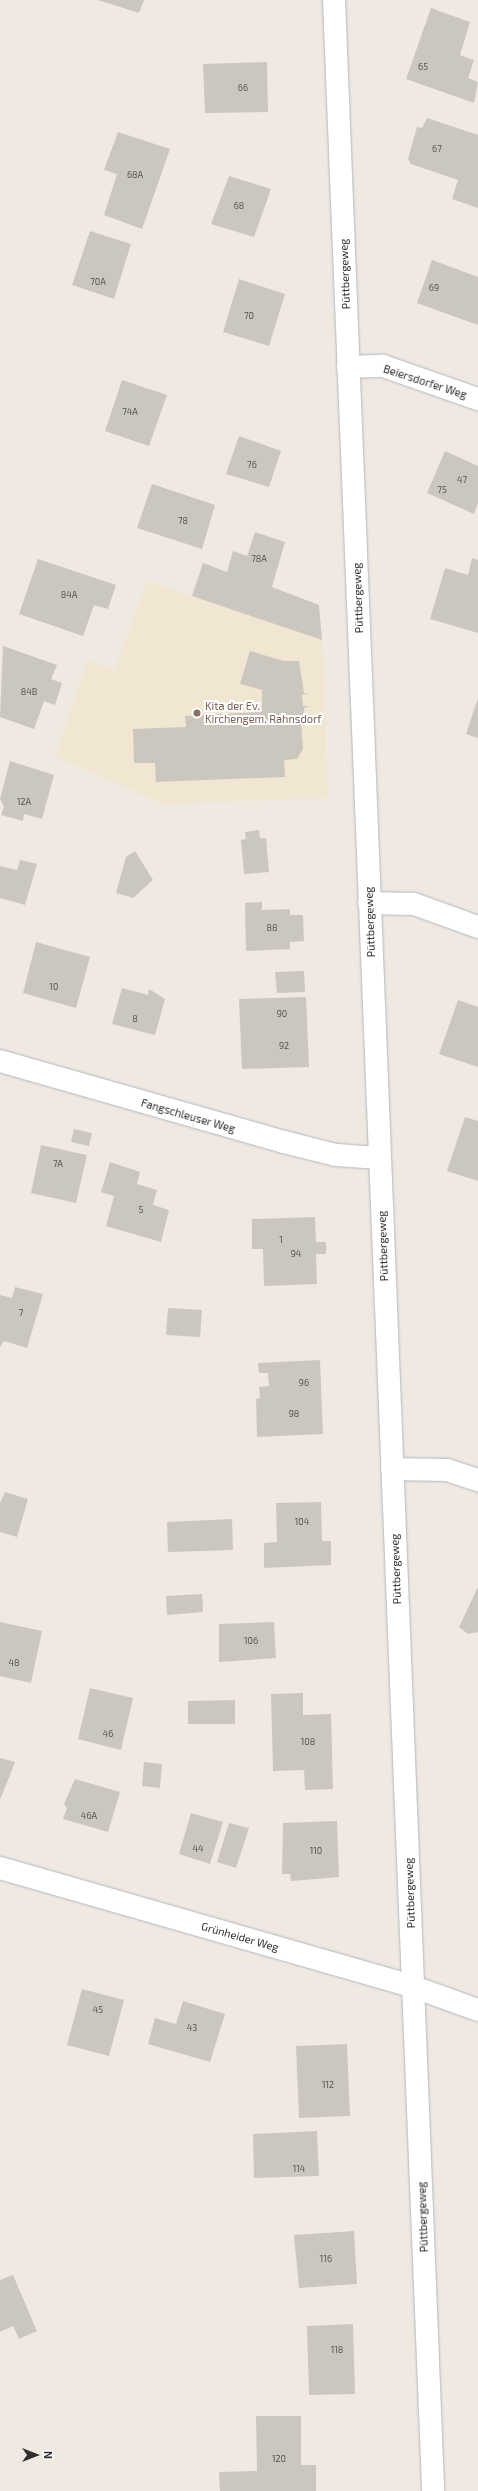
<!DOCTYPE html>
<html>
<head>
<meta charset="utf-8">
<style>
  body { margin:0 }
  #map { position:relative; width:478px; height:2491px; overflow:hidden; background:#efe9e1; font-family:"Exo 2",sans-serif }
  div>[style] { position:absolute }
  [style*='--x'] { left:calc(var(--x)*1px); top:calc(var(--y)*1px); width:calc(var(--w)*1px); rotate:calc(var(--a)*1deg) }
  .education>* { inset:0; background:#f0e6d1 }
  .building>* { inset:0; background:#cbc7bf }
  .roads { filter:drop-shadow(0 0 1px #b4b7c1) drop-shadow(0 0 1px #b4b7c1) }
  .minor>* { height:22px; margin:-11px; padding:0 11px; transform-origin:11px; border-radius:11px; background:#fff }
  .dots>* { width:11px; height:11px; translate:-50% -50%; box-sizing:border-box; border:2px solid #fff; border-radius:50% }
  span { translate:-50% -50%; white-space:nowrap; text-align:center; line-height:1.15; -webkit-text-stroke:4px #fff; paint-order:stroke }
  .number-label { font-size:9px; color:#555452 }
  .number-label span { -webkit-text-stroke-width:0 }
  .street-label { font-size:11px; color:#2e2e2e }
  .education-label { font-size:11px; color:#785e54 }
  .left { translate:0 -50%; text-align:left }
  .north { position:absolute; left:16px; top:2435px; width:40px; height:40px; -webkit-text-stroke:3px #fff; paint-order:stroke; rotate:90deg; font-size:11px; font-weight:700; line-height:16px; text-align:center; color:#2e2e2e }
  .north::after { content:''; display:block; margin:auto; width:14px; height:18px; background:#2e2e2e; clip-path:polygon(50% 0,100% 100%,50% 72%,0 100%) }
</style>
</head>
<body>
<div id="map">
  <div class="education">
    <i style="clip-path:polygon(147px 581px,322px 640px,328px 798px,163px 804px,55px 756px,88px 660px,115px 670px)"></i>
  </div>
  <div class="building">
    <i style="clip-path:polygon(98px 0,144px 0,139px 13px)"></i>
    <i style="clip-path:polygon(431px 8px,470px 22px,460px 55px,474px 60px,468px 78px,478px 82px,474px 103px,406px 79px)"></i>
    <i style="clip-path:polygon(267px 62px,268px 112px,205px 113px,203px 64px)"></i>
    <i style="clip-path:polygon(427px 118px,478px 135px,478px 208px,452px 199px,458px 180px,411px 164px,408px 159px,417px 127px,422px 128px)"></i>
    <i style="clip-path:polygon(118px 132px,170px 149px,142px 229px,104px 215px,117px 174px,104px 170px)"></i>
    <i style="clip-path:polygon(229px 176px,271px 189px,254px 237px,211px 224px)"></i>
    <i style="clip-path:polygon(90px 231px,131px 244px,114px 299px,72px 285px)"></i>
    <i style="clip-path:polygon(432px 260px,478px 277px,478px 325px,417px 303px)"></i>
    <i style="clip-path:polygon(239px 279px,285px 294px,269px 346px,223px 332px)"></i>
    <i style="clip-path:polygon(122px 380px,167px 395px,149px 446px,105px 431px)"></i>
    <i style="clip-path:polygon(239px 436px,281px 451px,269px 487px,226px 474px)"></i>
    <i style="clip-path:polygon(445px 451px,478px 466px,478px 503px,474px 514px,427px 493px)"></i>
    <i style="clip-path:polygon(152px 484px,215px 505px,202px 549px,137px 528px)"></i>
    <i style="clip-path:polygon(255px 532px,285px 542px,272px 587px,319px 605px,322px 640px,192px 596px,203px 563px,227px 572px,233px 551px,247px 556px)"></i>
    <i style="clip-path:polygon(472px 558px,478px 560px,478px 633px,430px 619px,445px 568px,468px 575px)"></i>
    <i style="clip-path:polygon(38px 559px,116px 585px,108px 609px,94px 605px,83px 636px,19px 614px)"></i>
    <i style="clip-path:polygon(3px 646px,57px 665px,51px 679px,62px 683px,55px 705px,44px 701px,34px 729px,0 717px)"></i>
    <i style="clip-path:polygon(250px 651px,284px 661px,299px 661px,304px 693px,309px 693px,302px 695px,303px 706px,310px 706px,304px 708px,305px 723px,301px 723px,303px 749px,297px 759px,284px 760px,285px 777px,156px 782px,155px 763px,134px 763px,133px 729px,186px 727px,185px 716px,262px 712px,262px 690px,240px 684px)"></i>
    <i style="clip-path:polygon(478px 698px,478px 738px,466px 734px)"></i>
    <i style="clip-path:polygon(10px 761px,54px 775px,42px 819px,24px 814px,23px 821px,1px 815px,4px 807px,0 799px)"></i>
    <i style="clip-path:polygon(259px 830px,260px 838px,266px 838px,269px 872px,244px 874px,241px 840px,246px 839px,245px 832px)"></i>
    <i style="clip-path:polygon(135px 851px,153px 880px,133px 898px,116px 893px,126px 857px)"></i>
    <i style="clip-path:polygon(20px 860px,37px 864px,25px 905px,0 898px,0 866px,17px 870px)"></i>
    <i style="clip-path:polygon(262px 902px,262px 910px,290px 909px,290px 915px,303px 915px,304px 941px,290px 942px,290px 949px,246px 951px,245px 903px)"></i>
    <i style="clip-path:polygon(36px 942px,90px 957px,76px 1008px,23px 993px)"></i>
    <i style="clip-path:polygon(304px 971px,305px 992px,277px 993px,275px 972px)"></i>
    <i style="clip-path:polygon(122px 988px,148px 995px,149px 989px,165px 999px,155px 1035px,112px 1024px)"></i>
    <i style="clip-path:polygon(306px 997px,309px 1067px,242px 1069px,239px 999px)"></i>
    <i style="clip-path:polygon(458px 1000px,478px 1007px,478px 1067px,439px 1054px)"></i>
    <i style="clip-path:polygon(465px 1117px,478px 1121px,478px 1181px,447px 1171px)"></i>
    <i style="clip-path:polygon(74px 1129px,92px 1133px,89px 1146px,71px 1142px)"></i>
    <i style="clip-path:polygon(41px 1145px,87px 1155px,76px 1203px,31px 1193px)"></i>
    <i style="clip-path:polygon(110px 1162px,140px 1172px,137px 1184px,157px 1190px,153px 1205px,169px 1210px,161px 1242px,106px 1226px,114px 1196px,101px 1192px)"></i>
    <i style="clip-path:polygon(315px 1217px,316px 1242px,326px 1242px,326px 1254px,316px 1254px,317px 1284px,264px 1286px,263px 1249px,252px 1249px,252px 1219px)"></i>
    <i style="clip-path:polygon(15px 1287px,43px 1294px,27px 1348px,4px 1341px,0 1347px,0 1295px,12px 1298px)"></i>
    <i style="clip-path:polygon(168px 1308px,202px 1310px,200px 1337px,166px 1335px)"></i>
    <i style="clip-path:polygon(320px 1360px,323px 1434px,257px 1437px,256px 1399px,260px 1398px,259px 1387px,269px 1386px,268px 1373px,259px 1373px,258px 1363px)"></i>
    <i style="clip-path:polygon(5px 1492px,28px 1499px,17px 1537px,0 1532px,0 1503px)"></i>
    <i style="clip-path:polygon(321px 1502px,322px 1541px,331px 1541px,331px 1565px,264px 1568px,264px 1543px,277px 1542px,276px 1503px)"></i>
    <i style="clip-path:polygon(232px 1519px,233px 1550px,168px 1552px,167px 1522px)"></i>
    <i style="clip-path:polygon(478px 1587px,478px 1632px,468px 1634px,459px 1627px)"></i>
    <i style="clip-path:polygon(202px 1594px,203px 1612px,167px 1615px,166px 1596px)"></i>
    <i style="clip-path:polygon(0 1622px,42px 1631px,31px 1683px,0 1676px)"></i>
    <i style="clip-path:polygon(274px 1622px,276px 1658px,219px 1662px,219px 1624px)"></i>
    <i style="clip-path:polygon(90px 1688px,133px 1698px,121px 1750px,78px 1739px)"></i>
    <i style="clip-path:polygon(303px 1693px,303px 1715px,331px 1714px,333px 1789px,305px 1790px,304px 1770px,273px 1771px,271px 1694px)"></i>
    <i style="clip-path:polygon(235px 1700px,235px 1724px,188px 1724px,188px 1701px)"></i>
    <i style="clip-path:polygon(0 1758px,15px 1762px,0 1800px)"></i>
    <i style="clip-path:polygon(144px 1762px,162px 1764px,160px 1788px,142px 1786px)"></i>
    <i style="clip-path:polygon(75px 1779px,120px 1792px,108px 1832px,63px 1819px,67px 1808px,64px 1804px)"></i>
    <i style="clip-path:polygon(191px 1813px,223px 1822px,210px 1864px,179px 1854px)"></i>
    <i style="clip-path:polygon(337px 1821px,339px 1877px,291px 1881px,290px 1874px,282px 1874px,283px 1823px)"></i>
    <i style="clip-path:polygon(229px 1823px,249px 1828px,236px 1868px,217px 1862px)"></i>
    <i style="clip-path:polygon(82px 1989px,124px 2000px,109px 2056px,67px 2045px)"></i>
    <i style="clip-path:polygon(183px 2001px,225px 2014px,210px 2062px,148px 2044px,155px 2018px,176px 2024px)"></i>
    <i style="clip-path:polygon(347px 2044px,350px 2116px,299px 2118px,296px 2046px)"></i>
    <i style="clip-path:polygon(317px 2131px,319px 2176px,254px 2178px,253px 2134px)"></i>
    <i style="clip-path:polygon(354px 2231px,357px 2284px,299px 2288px,294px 2235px)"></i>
    <i style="clip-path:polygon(13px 2275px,37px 2331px,19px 2339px,13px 2326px,0 2332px,0 2280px)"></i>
    <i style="clip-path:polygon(353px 2324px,355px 2394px,309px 2395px,307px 2326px)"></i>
    <i style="clip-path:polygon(256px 2416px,301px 2416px,301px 2465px,316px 2465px,316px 2491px,220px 2491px,219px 2472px,257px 2471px)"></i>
  </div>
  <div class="roads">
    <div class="minor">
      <i style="--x:334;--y:0;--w:2493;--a:87.72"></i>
      <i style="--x:348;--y:367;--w:35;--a:-2"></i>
      <i style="--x:383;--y:366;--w:101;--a:19.2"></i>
      <i style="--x:369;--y:903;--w:45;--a:1.3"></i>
      <i style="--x:414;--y:904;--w:68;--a:19.8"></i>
      <i style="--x:0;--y:1061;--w:295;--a:15.9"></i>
      <i style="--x:284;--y:1142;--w:54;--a:14"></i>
      <i style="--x:336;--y:1155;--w:43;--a:4"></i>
      <i style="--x:392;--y:1469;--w:55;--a:1"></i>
      <i style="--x:447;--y:1470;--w:33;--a:18"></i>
      <i style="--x:0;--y:1868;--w:431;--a:16"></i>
      <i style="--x:414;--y:1987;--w:68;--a:19.8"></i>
    </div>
  </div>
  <div class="dots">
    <i style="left:197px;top:713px;background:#8d6e63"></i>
  </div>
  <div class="number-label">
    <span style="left:423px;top:67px">65</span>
    <span style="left:243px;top:88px">66</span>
    <span style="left:437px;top:149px">67</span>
    <span style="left:135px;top:175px">68A</span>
    <span style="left:239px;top:206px">68</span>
    <span style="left:98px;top:282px">70A</span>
    <span style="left:434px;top:288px">69</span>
    <span style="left:249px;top:316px">70</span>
    <span style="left:130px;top:412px">74A</span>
    <span style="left:252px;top:465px">76</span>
    <span style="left:462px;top:480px">47</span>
    <span style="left:442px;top:490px">75</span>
    <span style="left:183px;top:521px">78</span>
    <span style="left:259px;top:559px">78A</span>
    <span style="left:69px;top:595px">84A</span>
    <span style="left:29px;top:692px">84B</span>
    <span style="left:24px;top:802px">12A</span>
    <span style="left:272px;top:928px">88</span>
    <span style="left:54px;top:987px">10</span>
    <span style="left:282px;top:1014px">90</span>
    <span style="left:135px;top:1019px">8</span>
    <span style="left:284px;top:1046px">92</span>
    <span style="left:58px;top:1164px">7A</span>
    <span style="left:141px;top:1210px">5</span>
    <span style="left:281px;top:1240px">1</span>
    <span style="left:296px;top:1254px">94</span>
    <span style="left:21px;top:1313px">7</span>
    <span style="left:304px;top:1383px">96</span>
    <span style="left:294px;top:1414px">98</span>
    <span style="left:302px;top:1522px">104</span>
    <span style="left:251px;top:1641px">106</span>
    <span style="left:14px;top:1663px">48</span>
    <span style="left:108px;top:1734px">46</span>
    <span style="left:308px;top:1742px">108</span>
    <span style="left:89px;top:1816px">46A</span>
    <span style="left:198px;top:1849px">44</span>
    <span style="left:316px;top:1851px">110</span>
    <span style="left:98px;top:2010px">45</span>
    <span style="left:192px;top:2028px">43</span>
    <span style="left:328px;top:2085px">112</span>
    <span style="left:299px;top:2169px">114</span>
    <span style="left:326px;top:2259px">116</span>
    <span style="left:337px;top:2350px">118</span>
    <span style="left:279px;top:2459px">120</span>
  </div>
  <div class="street-label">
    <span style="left:345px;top:274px;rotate:-92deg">Püttbergeweg</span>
    <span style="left:425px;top:382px;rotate:18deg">Beiersdorfer Weg</span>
    <span style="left:358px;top:598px;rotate:-92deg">Püttbergeweg</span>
    <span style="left:370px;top:922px;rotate:-92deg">Püttbergeweg</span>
    <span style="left:188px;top:1116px;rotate:16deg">Fangschleuser Weg</span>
    <span style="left:383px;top:1246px;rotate:-92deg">Püttbergeweg</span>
    <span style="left:396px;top:1569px;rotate:-92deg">Püttbergeweg</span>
    <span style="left:410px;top:1893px;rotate:-92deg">Püttbergeweg</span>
    <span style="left:240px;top:1937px;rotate:16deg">Grünheider Weg</span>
    <span style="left:423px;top:2217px;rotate:-92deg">Püttbergeweg</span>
  </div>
  <div class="education-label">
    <span class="left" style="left:205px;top:713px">Kita der Ev.<br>Kirchengem. Rahnsdorf</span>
  </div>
  <div class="north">N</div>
</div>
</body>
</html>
